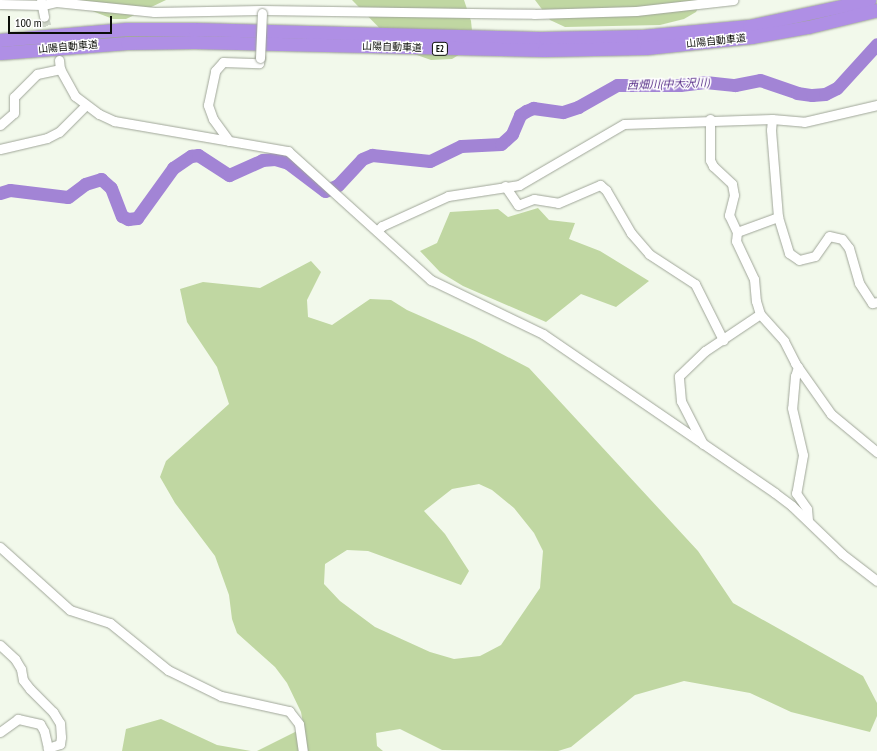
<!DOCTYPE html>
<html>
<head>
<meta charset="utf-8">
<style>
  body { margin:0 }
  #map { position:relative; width:877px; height:751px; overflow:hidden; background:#f2f9eb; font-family:"PT Sans Narrow","Noto Sans JP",sans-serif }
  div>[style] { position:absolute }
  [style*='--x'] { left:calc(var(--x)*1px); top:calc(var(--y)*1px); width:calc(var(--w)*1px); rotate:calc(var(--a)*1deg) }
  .green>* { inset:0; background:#c0d7a2 }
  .river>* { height:13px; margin:-6.5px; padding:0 6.5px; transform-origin:6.5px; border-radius:6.5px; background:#a284d5 }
  .minor-tunnel>* { height:9px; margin-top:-4.5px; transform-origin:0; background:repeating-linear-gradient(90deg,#cfd6c9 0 9px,transparent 0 13.5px) }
  .roads { filter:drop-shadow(0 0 1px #a0a699) drop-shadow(0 0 1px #a0a699) }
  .minor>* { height:9px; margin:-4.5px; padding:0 4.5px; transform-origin:4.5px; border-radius:4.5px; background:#fff }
  .highway>* { height:13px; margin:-6.5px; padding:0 6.5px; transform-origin:6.5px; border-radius:6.5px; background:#af8fe5 }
  .bridges { filter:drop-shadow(0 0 1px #a0a699) drop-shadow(0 0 1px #a0a699) }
  .minor-bridge>* { height:9px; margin:-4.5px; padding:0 4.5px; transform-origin:4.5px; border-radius:4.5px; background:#fff }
  span { translate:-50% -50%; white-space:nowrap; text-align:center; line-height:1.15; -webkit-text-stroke:3px #fff; paint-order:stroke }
  .shield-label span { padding:1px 3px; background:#fff; border:1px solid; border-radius:3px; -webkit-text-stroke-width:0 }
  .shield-label { font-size:9px; color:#0b0d08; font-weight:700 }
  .street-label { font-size:10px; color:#0b0d08 }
  .water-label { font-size:11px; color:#502583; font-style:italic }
  .scale { position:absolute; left:8px; top:16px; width:104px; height:18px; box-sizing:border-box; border:2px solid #0b0d08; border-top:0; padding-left:5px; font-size:12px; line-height:14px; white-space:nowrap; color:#0b0d08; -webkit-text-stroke:3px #fff; paint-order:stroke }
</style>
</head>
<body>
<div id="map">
  <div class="green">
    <i style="clip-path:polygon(80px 0,166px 0,126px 19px,113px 19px,82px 7px)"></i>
    <i style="clip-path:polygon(352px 0,464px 0,471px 21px,473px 40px,462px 53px,452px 59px,431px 60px,400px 49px)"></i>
    <i style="clip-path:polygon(535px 0,696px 0,699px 6px,696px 12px,684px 19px,660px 25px,565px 27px,550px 20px)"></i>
    <i style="clip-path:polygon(538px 208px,549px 220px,575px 223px,569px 239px,600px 251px,649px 281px,616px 307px,581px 294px,546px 322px,463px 286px,440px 272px,420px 251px,437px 243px,450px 212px,498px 209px,508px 217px)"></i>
    <i style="clip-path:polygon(evenodd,311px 261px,321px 272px,307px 300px,308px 317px,332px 325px,370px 299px,391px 300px,407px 310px,475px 340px,529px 368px,698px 551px,733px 603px,863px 676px,877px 703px,877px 716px,870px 732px,791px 712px,750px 693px,684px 681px,635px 695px,571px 747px,558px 751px,442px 750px,400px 729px,376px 733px,377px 746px,383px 751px,257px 751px,299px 730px,303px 723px,301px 712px,287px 683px,275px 667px,237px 633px,232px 619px,229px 595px,215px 556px,175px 503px,160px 477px,166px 461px,229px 404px,217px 367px,187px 322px,180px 289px,203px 282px,260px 288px,311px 261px,479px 484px,492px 490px,514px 508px,534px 533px,543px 551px,540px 588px,501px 645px,480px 656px,454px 659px,430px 652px,375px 627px,340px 601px,324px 584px,325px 564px,347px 550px,368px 551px,461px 585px,469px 571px,445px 534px,424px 511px,452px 489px,479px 484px)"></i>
    <i style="clip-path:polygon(161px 719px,217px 745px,251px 751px,122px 751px,126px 729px)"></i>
  </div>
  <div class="river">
    <i style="--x:0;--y:193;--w:10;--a:-17"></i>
    <i style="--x:10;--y:190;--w:58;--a:6.9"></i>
    <i style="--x:68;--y:197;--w:21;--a:-37"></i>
    <i style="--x:85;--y:184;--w:17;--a:-17"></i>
    <i style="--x:101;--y:179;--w:13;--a:42"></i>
    <i style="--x:111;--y:188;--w:30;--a:69"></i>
    <i style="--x:122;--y:216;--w:7;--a:27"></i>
    <i style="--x:128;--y:219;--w:9;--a:-6"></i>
    <i style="--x:137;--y:218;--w:62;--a:-54.2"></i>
    <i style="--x:173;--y:168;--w:22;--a:-34"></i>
    <i style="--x:191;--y:156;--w:7;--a:-8"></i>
    <i style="--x:198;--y:155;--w:37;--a:33"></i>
    <i style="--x:229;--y:175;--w:36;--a:-24"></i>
    <i style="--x:262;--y:160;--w:13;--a:-4"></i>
    <i style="--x:275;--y:159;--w:14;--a:17"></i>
    <i style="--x:288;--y:163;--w:46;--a:37.1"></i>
    <i style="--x:325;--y:191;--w:14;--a:-25"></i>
    <i style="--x:338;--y:185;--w:35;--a:-47"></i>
    <i style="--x:362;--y:159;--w:11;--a:-22"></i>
    <i style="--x:372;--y:155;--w:58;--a:5.9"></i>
    <i style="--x:430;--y:161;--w:34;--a:-26"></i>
    <i style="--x:461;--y:146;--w:40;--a:-2.9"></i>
    <i style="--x:501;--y:144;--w:15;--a:-42"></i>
    <i style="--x:512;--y:134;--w:21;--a:-67"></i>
    <i style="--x:520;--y:115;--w:7;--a:-34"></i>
    <i style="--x:526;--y:111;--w:8;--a:-23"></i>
    <i style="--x:533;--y:108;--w:30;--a:8"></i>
    <i style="--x:563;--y:112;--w:16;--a:-18"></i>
    <i style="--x:578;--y:107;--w:45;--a:-29.4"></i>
    <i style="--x:617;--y:85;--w:63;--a:0"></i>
    <i style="--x:680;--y:85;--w:25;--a:-7"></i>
    <i style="--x:705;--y:82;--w:30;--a:6"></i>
    <i style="--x:735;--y:85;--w:25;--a:-11"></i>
    <i style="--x:760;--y:80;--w:39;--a:19"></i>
    <i style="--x:797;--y:93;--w:15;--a:8"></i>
    <i style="--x:812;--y:95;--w:13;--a:-4"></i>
    <i style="--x:825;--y:94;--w:13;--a:-27"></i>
    <i style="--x:837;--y:88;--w:59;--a:-47.7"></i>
  </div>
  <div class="minor-tunnel">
    <i style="--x:44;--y:17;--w:24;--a:71"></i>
  </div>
  <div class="roads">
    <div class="minor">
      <i style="--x:41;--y:1;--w:16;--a:79"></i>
      <i style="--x:0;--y:4;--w:43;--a:1.3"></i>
      <i style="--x:43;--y:5;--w:13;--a:-13"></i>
      <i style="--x:56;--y:2;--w:99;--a:5.8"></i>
      <i style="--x:154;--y:12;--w:107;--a:-1.1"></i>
      <i style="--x:261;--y:10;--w:273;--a:0.8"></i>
      <i style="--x:534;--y:14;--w:102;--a:-1.7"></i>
      <i style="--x:636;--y:11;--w:98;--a:-6.5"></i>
      <i style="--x:59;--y:60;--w:9;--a:84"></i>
      <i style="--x:60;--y:69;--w:31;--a:61"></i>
      <i style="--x:75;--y:96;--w:30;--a:37"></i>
      <i style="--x:99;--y:114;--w:17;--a:25"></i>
      <i style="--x:114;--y:121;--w:177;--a:9.8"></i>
      <i style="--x:288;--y:151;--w:193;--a:42.1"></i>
      <i style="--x:431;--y:280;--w:124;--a:25.7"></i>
      <i style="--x:543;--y:334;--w:281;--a:34.4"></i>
      <i style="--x:775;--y:493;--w:21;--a:37"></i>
      <i style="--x:792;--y:506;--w:69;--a:43.8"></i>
      <i style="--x:842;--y:554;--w:44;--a:37.6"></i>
      <i style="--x:710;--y:119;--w:41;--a:90"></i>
      <i style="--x:710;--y:160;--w:7;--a:63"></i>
      <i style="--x:713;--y:166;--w:26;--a:43"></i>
      <i style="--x:732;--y:184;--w:11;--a:80"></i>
      <i style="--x:734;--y:195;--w:21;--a:104"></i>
      <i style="--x:729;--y:215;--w:19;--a:65"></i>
      <i style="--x:737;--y:232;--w:9;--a:96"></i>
      <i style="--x:736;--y:241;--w:42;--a:64.7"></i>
      <i style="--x:754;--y:279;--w:22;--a:85"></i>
      <i style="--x:756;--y:301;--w:14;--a:73"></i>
      <i style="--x:760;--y:314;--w:36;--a:48"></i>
      <i style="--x:784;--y:341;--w:25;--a:63"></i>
      <i style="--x:795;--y:363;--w:62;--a:54.8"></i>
      <i style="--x:831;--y:414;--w:60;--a:39.6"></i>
      <i style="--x:772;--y:119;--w:11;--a:95"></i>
      <i style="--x:771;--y:130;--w:87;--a:85.4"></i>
      <i style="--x:778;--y:217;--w:38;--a:73"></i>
      <i style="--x:789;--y:253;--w:12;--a:35"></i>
      <i style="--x:799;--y:260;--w:16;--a:-14"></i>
      <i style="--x:815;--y:256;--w:24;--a:-55"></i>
      <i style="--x:829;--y:236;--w:13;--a:13"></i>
      <i style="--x:842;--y:239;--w:11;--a:52"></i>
      <i style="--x:849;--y:248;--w:36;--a:74"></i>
      <i style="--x:859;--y:283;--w:24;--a:57"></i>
      <i style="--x:872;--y:303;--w:5;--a:-11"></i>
      <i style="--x:0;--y:125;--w:18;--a:-41"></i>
      <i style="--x:14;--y:113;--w:16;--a:-90"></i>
      <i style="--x:14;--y:97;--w:33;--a:-45"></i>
      <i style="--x:37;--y:74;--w:24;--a:-12"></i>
      <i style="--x:229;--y:141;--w:27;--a:-126"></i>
      <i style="--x:213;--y:119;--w:15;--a:-110"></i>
      <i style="--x:208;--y:105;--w:35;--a:-78"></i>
      <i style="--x:215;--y:71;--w:12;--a:-48"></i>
      <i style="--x:223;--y:62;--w:36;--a:2"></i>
      <i style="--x:259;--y:63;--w:5;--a:-79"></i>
      <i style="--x:0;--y:149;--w:48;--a:-13.2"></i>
      <i style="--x:47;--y:138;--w:13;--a:-27"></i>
      <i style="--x:59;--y:132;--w:38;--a:-45"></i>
      <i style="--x:505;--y:186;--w:23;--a:56"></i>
      <i style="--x:518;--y:205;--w:17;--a:-21"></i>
      <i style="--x:534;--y:199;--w:24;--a:9"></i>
      <i style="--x:558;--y:203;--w:46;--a:-23.2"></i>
      <i style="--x:600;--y:185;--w:8;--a:40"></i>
      <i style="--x:606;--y:190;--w:50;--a:59.8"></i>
      <i style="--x:631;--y:233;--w:28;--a:49"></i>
      <i style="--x:649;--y:254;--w:55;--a:33.1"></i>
      <i style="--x:695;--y:284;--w:63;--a:63.4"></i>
      <i style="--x:377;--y:231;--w:7;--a:-45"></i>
      <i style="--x:382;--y:226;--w:72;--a:-24.4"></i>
      <i style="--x:448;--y:196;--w:72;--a:-8.8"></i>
      <i style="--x:519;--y:185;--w:121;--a:-30.2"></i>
      <i style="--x:624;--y:124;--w:148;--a:-1.9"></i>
      <i style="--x:772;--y:119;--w:32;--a:5"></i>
      <i style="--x:804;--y:122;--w:75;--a:-13.1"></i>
      <i style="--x:737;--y:232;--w:44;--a:-20.1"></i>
      <i style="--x:798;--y:367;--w:9;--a:108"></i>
      <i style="--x:795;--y:376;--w:32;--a:95"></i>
      <i style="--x:792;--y:408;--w:48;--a:76.8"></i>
      <i style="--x:803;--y:455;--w:39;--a:100"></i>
      <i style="--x:796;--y:493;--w:19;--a:55"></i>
      <i style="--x:807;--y:509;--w:11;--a:85"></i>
      <i style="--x:703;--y:444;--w:48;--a:-117.1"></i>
      <i style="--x:681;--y:401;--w:25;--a:-95"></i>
      <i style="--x:679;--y:376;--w:36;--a:-44"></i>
      <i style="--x:705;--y:351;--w:66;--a:-33.9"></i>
      <i style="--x:0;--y:547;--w:94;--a:42"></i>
      <i style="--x:70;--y:610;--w:42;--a:18"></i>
      <i style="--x:110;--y:623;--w:75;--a:39"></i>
      <i style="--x:168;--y:670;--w:59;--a:26.1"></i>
      <i style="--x:221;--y:696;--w:70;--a:12.4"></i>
      <i style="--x:289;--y:711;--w:16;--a:52"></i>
      <i style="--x:299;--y:724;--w:27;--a:82"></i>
      <i style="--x:0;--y:645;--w:21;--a:43"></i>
      <i style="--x:15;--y:659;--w:12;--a:59"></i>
      <i style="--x:21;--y:669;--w:11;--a:80"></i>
      <i style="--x:23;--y:680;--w:11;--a:52"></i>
      <i style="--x:30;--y:689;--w:33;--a:45"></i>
      <i style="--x:53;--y:712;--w:13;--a:58"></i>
      <i style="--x:60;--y:723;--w:14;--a:86"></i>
      <i style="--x:61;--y:737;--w:7;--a:98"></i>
      <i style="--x:60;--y:744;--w:13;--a:162"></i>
      <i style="--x:48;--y:748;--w:17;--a:-103"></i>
      <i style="--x:44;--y:731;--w:8;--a:-120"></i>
      <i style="--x:40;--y:724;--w:23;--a:-167"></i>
      <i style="--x:18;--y:719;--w:22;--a:144"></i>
    </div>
    <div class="highway">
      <i style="--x:0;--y:40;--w:127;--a:-5"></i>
      <i style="--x:127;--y:29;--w:67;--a:0"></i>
      <i style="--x:194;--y:29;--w:351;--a:1.5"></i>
      <i style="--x:545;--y:38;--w:98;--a:-1.2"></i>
      <i style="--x:643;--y:36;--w:106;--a:-5.4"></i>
      <i style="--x:749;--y:26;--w:123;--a:-12.2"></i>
      <i style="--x:0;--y:53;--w:127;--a:-4.5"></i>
      <i style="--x:127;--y:43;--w:67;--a:-0.9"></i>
      <i style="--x:194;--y:42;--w:350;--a:1.3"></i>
      <i style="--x:544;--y:50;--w:102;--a:-1.1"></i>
      <i style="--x:646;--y:48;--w:106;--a:-6"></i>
      <i style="--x:751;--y:37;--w:58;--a:-10"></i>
      <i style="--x:808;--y:27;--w:71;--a:-13.8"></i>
    </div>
  </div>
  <div class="bridges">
    <div class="minor-bridge">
      <i style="--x:260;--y:58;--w:45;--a:-87.5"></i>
    </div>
  </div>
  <div class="shield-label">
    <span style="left:440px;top:49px">E2</span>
  </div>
  <div class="street-label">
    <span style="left:716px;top:41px;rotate:-6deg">山陽自動車道</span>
    <span style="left:68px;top:47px;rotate:-5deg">山陽自動車道</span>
    <span style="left:392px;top:47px;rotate:2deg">山陽自動車道</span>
  </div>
  <div class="water-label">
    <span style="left:668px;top:84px;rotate:-2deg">西畑川(中大沢川)</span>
  </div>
  <div class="scale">100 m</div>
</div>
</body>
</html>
